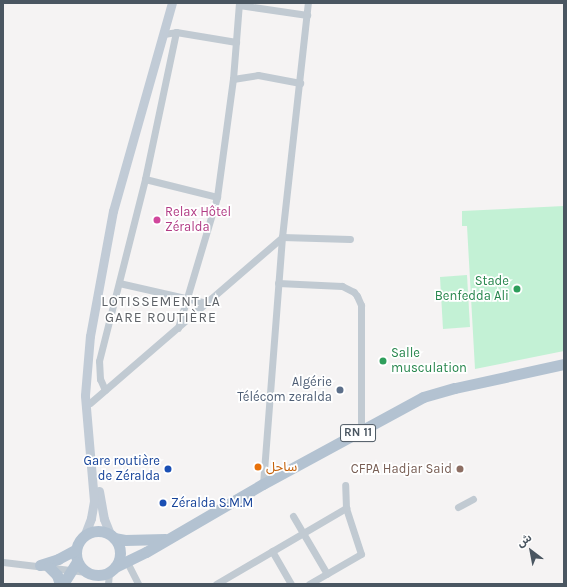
<!DOCTYPE html>
<html>
<head>
<meta charset="utf-8">
<style>
  body { margin:0 }
  #map { position:relative; width:567px; height:587px; overflow:hidden; background:#f5f3f3; font-family:Karla,"Noto Sans Arabic",sans-serif }
  div>[style] { position:absolute }
  [style*='--x'] { left:calc(var(--x)*1px); top:calc(var(--y)*1px); width:calc(var(--w)*1px); rotate:calc(var(--a)*1deg) }
  .green>* { inset:0; background:#c3f1d5 }
  .street>* { height:7px; margin:-3.5px; padding:0 3.5px; transform-origin:3.5px; border-radius:3.5px; background:#c1cad2 }
  .secondary>* { height:9px; margin:-4.5px; padding:0 4.5px; transform-origin:4.5px; border-radius:4.5px; background:#c1cbd6 }
  .primary>* { height:11px; margin:-5.5px; padding:0 5.5px; transform-origin:5.5px; border-radius:5.5px; background:#b3c2d1 }
  .primary>.ring { margin:-5.5px; padding:0; box-sizing:content-box; background:none; border:11px solid #b3c2d1; border-radius:50% }
  .dots>* { width:11px; height:11px; translate:-50% -50%; box-sizing:border-box; border:2px solid #fff; border-radius:50% }
  span { translate:-50% -50%; white-space:nowrap; text-align:center; line-height:1.15; -webkit-text-stroke:3.5px #fff; paint-order:stroke }
  .shield-label span { padding:1px 3px; background:#fff; border:1px solid; border-radius:3px; -webkit-text-stroke-width:0 }
  .shield-label { font-size:12px; color:#4a5661; font-weight:700 }
  .hotel-label { font-size:13px; color:#b23c85 }
  .left { translate:0 -50%; text-align:left }
  .leisure-label { font-size:13px; color:#27864d }
  .right { translate:-100% -50%; text-align:right }
  .service-label { font-size:13px; color:#4e5e75 }
  .transit-label { font-size:13px; color:#164399 }
  .food-label { font-size:13px; color:#c56008 }
  .education-label { font-size:13px; color:#785e54 }
  .neighbourhood-label { font-size:14px; color:#5f6368; letter-spacing:1px }
  .frame { position:absolute; inset:0; border:4px solid #4a5661; pointer-events:none }
  .north { position:absolute; left:511px; top:531px; width:40px; height:40px; -webkit-text-stroke:3px #fff; paint-order:stroke; rotate:328deg; font-size:11px; font-weight:700; line-height:16px; text-align:center; color:#4a5661 }
  .north::after { content:''; display:block; margin:auto; width:14px; height:18px; background:#4a5661; clip-path:polygon(50% 0,100% 100%,50% 72%,0 100%) }
</style>
</head>
<body>
<div id="map">
  <div class="green">
    <i style="clip-path:polygon(564px 206px,564px 351px,475px 369px,467px 226px,462px 226px,462px 211px)"></i>
    <i style="clip-path:polygon(467px 275px,470px 327px,443px 329px,440px 277px)"></i>
  </div>
  <div class="street">
    <i style="--x:239;--y:5;--w:69;--a:8.4"></i>
    <i style="--x:164;--y:34;--w:12;--a:-9"></i>
    <i style="--x:176;--y:32;--w:61;--a:9.5"></i>
    <i style="--x:233;--y:79;--w:25;--a:-9"></i>
    <i style="--x:258;--y:75;--w:43;--a:10.8"></i>
    <i style="--x:145;--y:179;--w:74;--a:14"></i>
    <i style="--x:119;--y:283;--w:90;--a:12.8"></i>
    <i style="--x:278;--y:283;--w:64;--a:2.7"></i>
    <i style="--x:342;--y:286;--w:13;--a:27"></i>
    <i style="--x:354;--y:292;--w:5;--a:53"></i>
    <i style="--x:357;--y:296;--w:10;--a:66"></i>
    <i style="--x:361;--y:305;--w:126;--a:90"></i>
    <i style="--x:178;--y:328;--w:137;--a:-73.4"></i>
    <i style="--x:217;--y:197;--w:119;--a:-82.3"></i>
    <i style="--x:233;--y:79;--w:76;--a:-85.5"></i>
    <i style="--x:105;--y:390;--w:12;--a:-114"></i>
    <i style="--x:100;--y:379;--w:18;--a:-93"></i>
    <i style="--x:99;--y:361;--w:188;--a:-75.8"></i>
    <i style="--x:145;--y:179;--w:150;--a:-78.1"></i>
    <i style="--x:90;--y:403;--w:254;--a:-40.8"></i>
    <i style="--x:282;--y:237;--w:68;--a:1.7"></i>
    <i style="--x:263;--y:484;--w:248;--a:-85.6"></i>
    <i style="--x:282;--y:237;--w:235;--a:-83.7"></i>
    <i style="--x:458;--y:507;--w:17;--a:-28"></i>
    <i style="--x:293;--y:516;--w:67;--a:59.6"></i>
    <i style="--x:272;--y:551;--w:38;--a:60"></i>
    <i style="--x:3;--y:562;--w:84;--a:6.9"></i>
    <i style="--x:127;--y:562;--w:25;--a:63"></i>
    <i style="--x:108;--y:584;--w:11;--a:-85"></i>
    <i style="--x:216;--y:584;--w:151;--a:-30.3"></i>
    <i style="--x:309;--y:584;--w:60;--a:-30"></i>
    <i style="--x:361;--y:554;--w:48;--a:-108.1"></i>
    <i style="--x:346;--y:508;--w:23;--a:-92"></i>
  </div>
  <div class="secondary">
    <i style="--x:99;--y:491;--w:28;--a:80"></i>
    <i style="--x:104;--y:519;--w:16;--a:68"></i>
    <i style="--x:85;--y:534;--w:17;--a:-69"></i>
    <i style="--x:91;--y:518;--w:17;--a:-80"></i>
    <i style="--x:94;--y:501;--w:106;--a:-94.9"></i>
    <i style="--x:85;--y:395;--w:59;--a:-85.2"></i>
    <i style="--x:90;--y:336;--w:127;--a:-79.6"></i>
    <i style="--x:113;--y:211;--w:216;--a:-74.2"></i>
  </div>
  <div class="primary">
    <i class="ring" style="left:76px;top:531px;width:33px;height:33px"></i>
    <i style="--x:114;--y:538;--w:11;--a:10"></i>
    <i style="--x:125;--y:540;--w:40;--a:-1.4"></i>
    <i style="--x:40;--y:565;--w:19;--a:-18"></i>
    <i style="--x:58;--y:559;--w:19;--a:-28"></i>
    <i style="--x:49;--y:567;--w:11;--a:45"></i>
    <i style="--x:57;--y:575;--w:9;--a:72"></i>
    <i style="--x:115;--y:567;--w:34;--a:-26"></i>
    <i style="--x:146;--y:552;--w:135;--a:-30.2"></i>
    <i style="--x:263;--y:484;--w:182;--a:-28.5"></i>
    <i style="--x:423;--y:397;--w:33;--a:-16"></i>
    <i style="--x:455;--y:388;--w:112;--a:-12.4"></i>
    <i style="--x:63;--y:584;--w:26;--a:-58"></i>
  </div>
  <div class="dots">
    <i style="left:157px;top:220px;background:#d1479c"></i>
    <i style="left:517px;top:289px;background:#2e9e5b"></i>
    <i style="left:383px;top:361px;background:#2e9e5b"></i>
    <i style="left:340px;top:390px;background:#5c6f8a"></i>
    <i style="left:258px;top:467px;background:#e8710a"></i>
    <i style="left:168px;top:469px;background:#1a4fb4"></i>
    <i style="left:460px;top:469px;background:#8d6e63"></i>
    <i style="left:163px;top:503px;background:#1a4fb4"></i>
  </div>
  <div class="shield-label">
    <span style="left:358px;top:433px">RN 11</span>
  </div>
  <div class="hotel-label">
    <span class="left" style="left:165px;top:220px">Relax Hôtel<br>Zéralda</span>
  </div>
  <div class="leisure-label">
    <span class="right" style="left:509px;top:289px">Stade<br>Benfedda Ali</span>
    <span class="left" style="left:391px;top:361px">Salle<br>musculation</span>
  </div>
  <div class="service-label">
    <span class="right" style="left:332px;top:390px">Algérie<br>Télécom zeralda</span>
  </div>
  <div class="transit-label">
    <span class="right" style="left:160px;top:469px">Gare routière<br>de Zéralda</span>
    <span class="left" style="left:171px;top:503px">Zéralda S.M.M</span>
  </div>
  <div class="food-label">
    <span class="left" style="left:266px;top:467px">ساحل</span>
  </div>
  <div class="education-label">
    <span class="right" style="left:452px;top:469px">CFPA Hadjar Said</span>
  </div>
  <div class="neighbourhood-label">
    <span style="left:161px;top:310px">LOTISSEMENT LA<br>GARE ROUTIÈRE</span>
  </div>
  <div class="frame"></div>
  <div class="north">ش</div>
</div>
</body>
</html>
